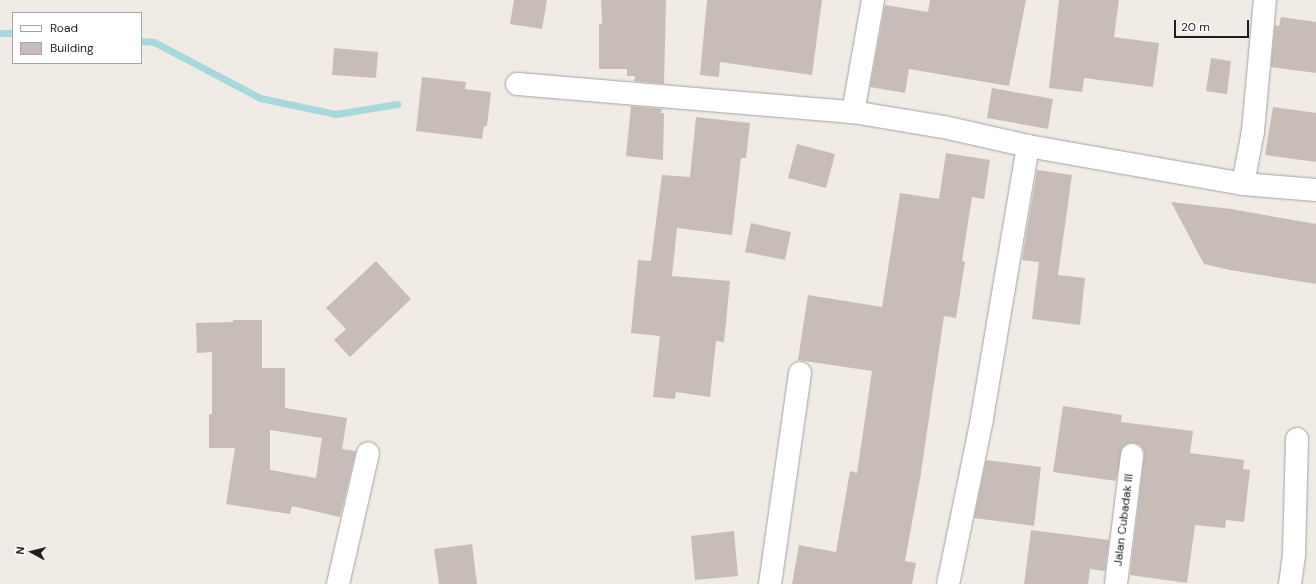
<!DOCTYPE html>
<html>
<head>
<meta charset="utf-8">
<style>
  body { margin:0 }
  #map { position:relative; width:1316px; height:584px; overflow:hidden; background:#f0ebe5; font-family:"DM Sans",sans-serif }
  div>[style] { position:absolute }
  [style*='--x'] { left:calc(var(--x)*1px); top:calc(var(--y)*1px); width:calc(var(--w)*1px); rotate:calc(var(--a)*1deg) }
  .stream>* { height:7px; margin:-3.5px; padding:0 3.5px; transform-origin:3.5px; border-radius:3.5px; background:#a5d9de }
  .building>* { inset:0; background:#c8bcb8 }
  .roads { filter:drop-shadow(0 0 1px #a3a3a3) drop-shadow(0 0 1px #a3a3a3) }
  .minor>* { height:22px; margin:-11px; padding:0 11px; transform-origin:11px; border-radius:11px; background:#fff }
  span { translate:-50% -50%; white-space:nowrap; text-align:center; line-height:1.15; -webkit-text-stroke:3.5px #fff; paint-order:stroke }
  .street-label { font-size:12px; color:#1f1f1f }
  .legend { position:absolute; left:12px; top:12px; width:130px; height:52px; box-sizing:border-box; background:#fff; border:1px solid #a5a5a5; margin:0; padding:5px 7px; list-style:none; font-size:12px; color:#1f1f1f }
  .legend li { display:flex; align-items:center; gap:8px; height:20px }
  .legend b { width:20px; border:1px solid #a5a5a5 }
  .north { position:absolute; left:12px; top:532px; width:40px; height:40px; -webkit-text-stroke:3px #fff; paint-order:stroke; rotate:277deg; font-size:11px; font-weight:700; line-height:16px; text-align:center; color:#1f1f1f }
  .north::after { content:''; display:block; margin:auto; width:14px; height:18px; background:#1f1f1f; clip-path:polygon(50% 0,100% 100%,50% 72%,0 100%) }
  .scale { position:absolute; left:1174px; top:20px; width:75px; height:18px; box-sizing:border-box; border:2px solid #1f1f1f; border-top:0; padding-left:5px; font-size:12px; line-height:14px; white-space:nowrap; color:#1f1f1f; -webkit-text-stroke:3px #fff; paint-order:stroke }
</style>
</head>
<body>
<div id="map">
  <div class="stream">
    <i style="--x:0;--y:33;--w:13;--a:0"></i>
    <i style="--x:141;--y:41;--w:13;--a:4"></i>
    <i style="--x:154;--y:42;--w:120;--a:27.8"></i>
    <i style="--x:260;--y:98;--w:78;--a:11.9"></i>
    <i style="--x:336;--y:114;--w:62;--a:-9.3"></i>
  </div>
  <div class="building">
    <i style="clip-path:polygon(514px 0,547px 0,542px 29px,510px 24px)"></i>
    <i style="clip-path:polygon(601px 0,666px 0,664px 84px,634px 81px,635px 76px,627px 76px,627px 69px,599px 69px,599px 24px,602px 24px)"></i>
    <i style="clip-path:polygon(707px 0,822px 0,812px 75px,720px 62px,719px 77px,700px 75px)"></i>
    <i style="clip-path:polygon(930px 0,1026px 0,1009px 86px,909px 69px,905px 93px,870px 87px,885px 5px,928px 12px)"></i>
    <i style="clip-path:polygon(1059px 0,1119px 0,1114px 37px,1159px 43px,1153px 87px,1084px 78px,1082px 92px,1049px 88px)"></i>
    <i style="clip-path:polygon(1281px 17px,1316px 22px,1316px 73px,1271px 67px,1275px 25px,1279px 26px)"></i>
    <i style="clip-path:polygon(334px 48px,378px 52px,376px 78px,332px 75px)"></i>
    <i style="clip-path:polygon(1211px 58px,1231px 61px,1227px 94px,1206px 91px)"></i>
    <i style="clip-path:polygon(422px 77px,466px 82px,465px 89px,491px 92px,487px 126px,484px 126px,482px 139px,416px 131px)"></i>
    <i style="clip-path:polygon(992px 88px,1053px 99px,1048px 129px,987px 118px)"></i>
    <i style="clip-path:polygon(631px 106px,662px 109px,661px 113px,664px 113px,663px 160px,626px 156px)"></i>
    <i style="clip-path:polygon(1273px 107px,1316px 113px,1316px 162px,1265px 155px)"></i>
    <i style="clip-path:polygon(696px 117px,750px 123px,746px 158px,741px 158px,732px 235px,677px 228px,672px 276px,730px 281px,724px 342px,716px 341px,710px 397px,676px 392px,675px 399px,653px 397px,660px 336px,631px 333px,638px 260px,651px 261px,662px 175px,690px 177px)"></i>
    <i style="clip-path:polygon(797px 144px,835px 154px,826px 188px,788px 178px)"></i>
    <i style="clip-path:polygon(946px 153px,990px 160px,984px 199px,972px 197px,962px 261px,965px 262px,956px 318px,944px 316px,920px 479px,905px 561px,916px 563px,912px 584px,792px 584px,799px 545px,836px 552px,850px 471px,857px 473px,872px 371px,798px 360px,808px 295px,882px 307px,900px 193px,939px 199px)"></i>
    <i style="clip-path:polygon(1037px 170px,1072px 175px,1058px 275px,1085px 278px,1080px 325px,1032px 319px,1039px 262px,1022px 260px)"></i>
    <i style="clip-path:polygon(1171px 202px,1231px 209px,1316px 224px,1316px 284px,1230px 270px,1204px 264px)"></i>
    <i style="clip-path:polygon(751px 223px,791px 232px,785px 260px,745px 252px)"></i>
    <i style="clip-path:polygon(376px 261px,411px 299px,350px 357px,334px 340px,346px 329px,326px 308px)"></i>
    <i style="clip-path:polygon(evenodd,233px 320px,262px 320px,262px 368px,285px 368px,285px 408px,347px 418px,342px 449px,356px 451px,340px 517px,292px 506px,290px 514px,226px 504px,235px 448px,209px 448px,209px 414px,212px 414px,212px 352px,197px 353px,196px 323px,233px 322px,233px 320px,270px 430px,322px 438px,316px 478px,270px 470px,270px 430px)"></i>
    <i style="clip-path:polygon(1063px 406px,1122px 415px,1121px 422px,1193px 431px,1190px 453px,1244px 460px,1243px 469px,1250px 470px,1244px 522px,1226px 520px,1225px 528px,1195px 525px,1187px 583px,1130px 575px,1144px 457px,1144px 451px,1140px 445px,1134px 443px,1128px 443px,1122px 448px,1116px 481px,1053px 472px)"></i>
    <i style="clip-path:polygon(986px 460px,1041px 467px,1034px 526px,974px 518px)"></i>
    <i style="clip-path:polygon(1031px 530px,1109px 540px,1105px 571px,1090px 569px,1088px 584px,1024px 584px)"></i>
    <i style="clip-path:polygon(734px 531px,738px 576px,695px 580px,691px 536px)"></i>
    <i style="clip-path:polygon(472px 544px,477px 584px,439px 584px,434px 549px)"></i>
  </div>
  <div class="roads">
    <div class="minor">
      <i style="--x:873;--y:0;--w:114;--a:100.1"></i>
      <i style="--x:853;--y:112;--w:92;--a:9.4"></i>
      <i style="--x:944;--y:127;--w:86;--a:12.7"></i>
      <i style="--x:1028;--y:146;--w:277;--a:99.6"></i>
      <i style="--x:982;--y:419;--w:168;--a:101.6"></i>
      <i style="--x:517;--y:84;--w:337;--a:4.8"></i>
      <i style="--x:1028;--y:146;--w:218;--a:10"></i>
      <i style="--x:1243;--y:184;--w:54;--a:-79.3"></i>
      <i style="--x:1253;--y:131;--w:132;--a:-84.8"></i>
      <i style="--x:1243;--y:184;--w:73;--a:4.7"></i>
      <i style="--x:338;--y:584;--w:134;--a:-77.1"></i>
      <i style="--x:770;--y:584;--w:213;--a:-81.9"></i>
      <i style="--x:1116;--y:584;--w:130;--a:-82.9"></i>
      <i style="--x:1290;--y:584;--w:30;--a:-82"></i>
      <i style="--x:1294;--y:554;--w:115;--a:-88.5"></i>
    </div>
  </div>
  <div class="street-label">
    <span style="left:1124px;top:520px;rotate:-83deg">Jalan Cubadak III</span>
  </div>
  <ul class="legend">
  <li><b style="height:5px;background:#fff"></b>Road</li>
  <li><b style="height:11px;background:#c8bcb8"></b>Building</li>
  </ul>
  <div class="north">N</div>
  <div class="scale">20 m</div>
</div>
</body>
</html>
